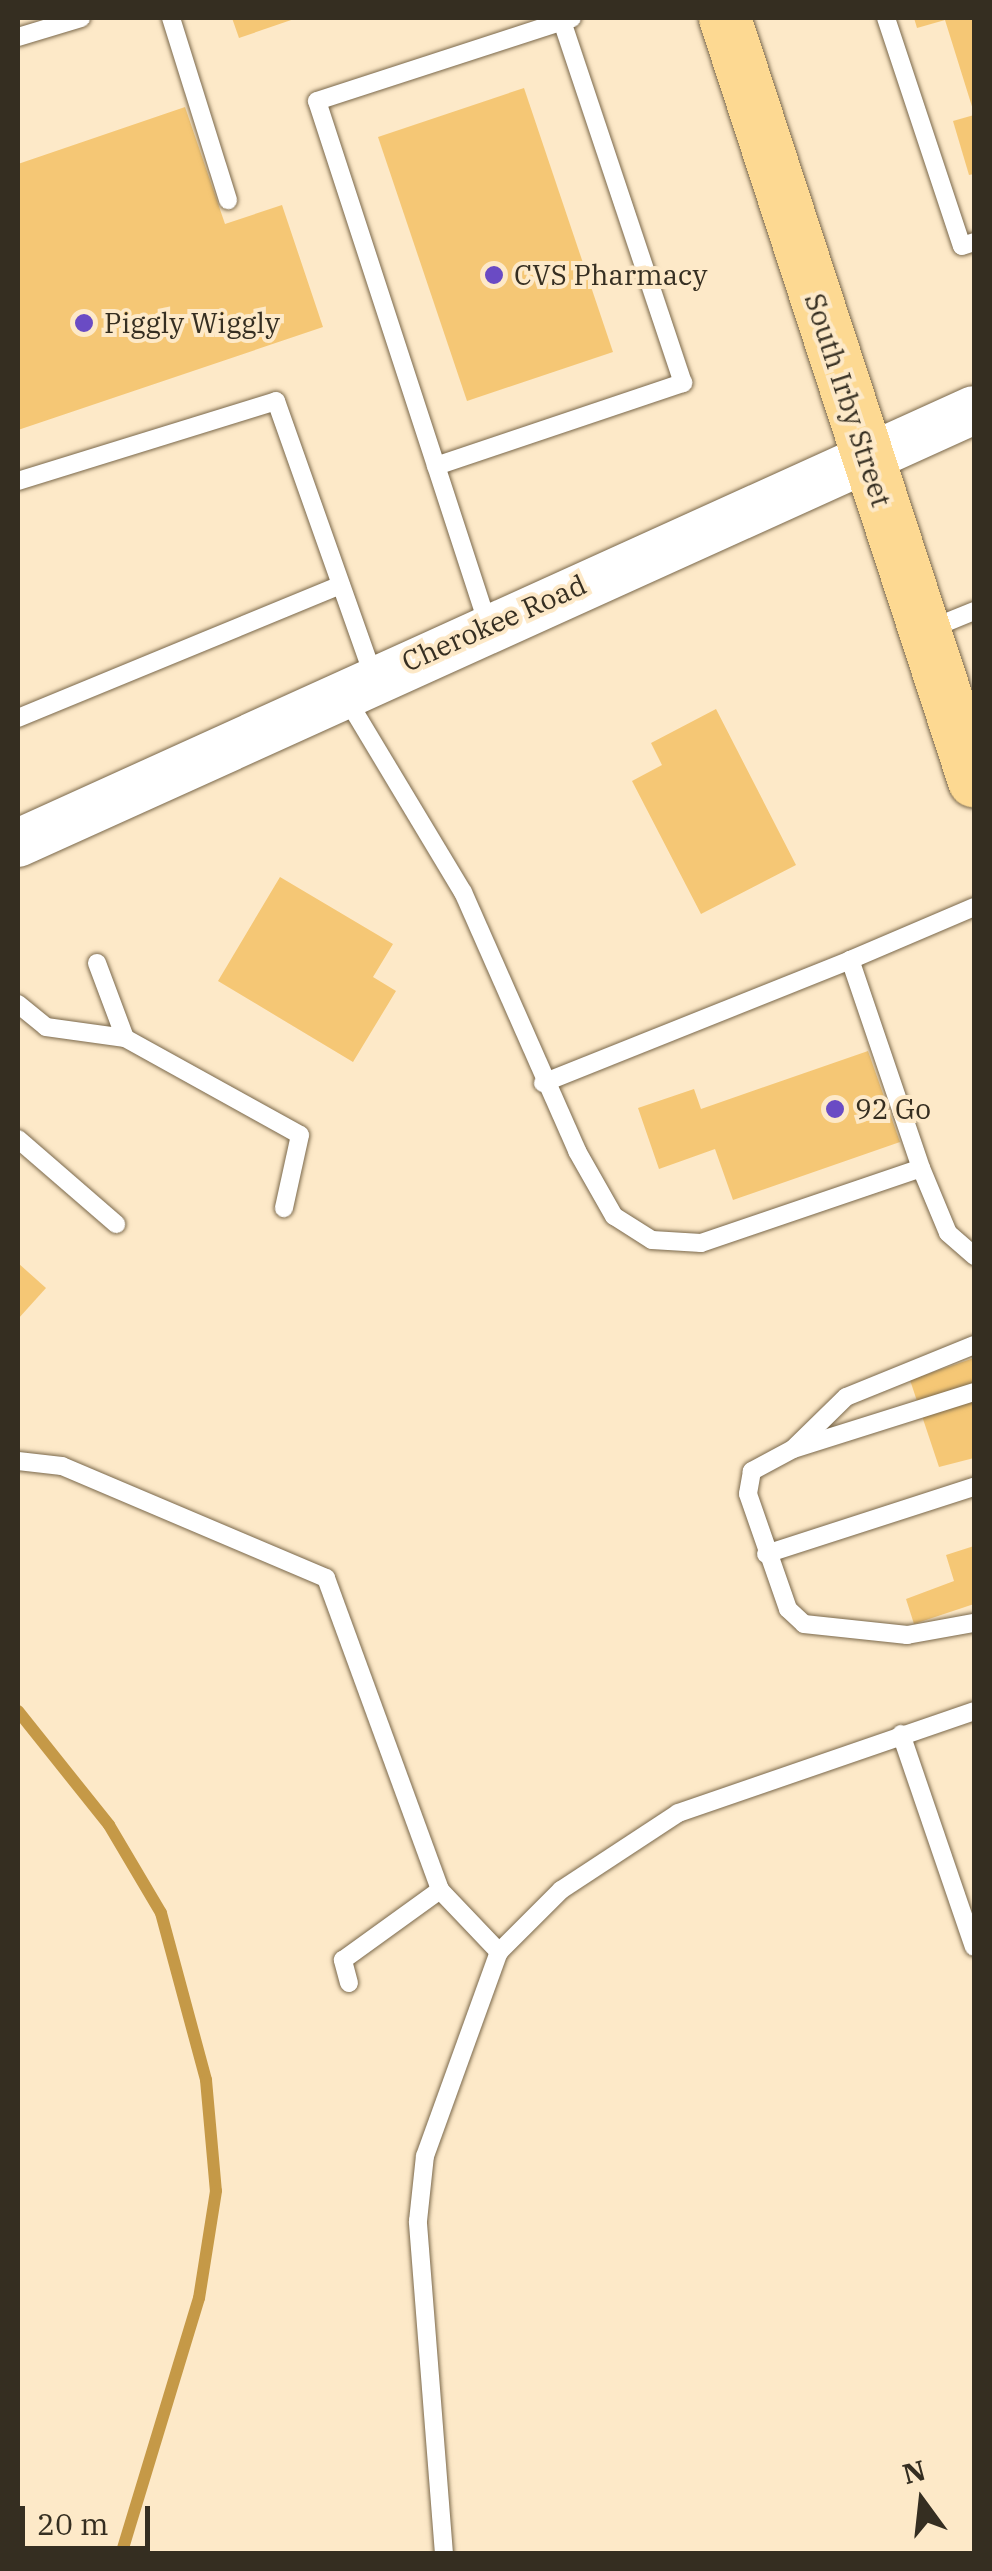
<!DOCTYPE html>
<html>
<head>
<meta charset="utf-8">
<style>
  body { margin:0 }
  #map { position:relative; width:992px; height:2571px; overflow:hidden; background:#fde9c8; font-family:"IBM Plex Serif",serif }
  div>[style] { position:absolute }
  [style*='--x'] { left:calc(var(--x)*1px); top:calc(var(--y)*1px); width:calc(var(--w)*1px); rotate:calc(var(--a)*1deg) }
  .stream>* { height:12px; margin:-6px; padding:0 6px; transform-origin:6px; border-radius:6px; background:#c59947 }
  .building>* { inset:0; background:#f5c775 }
  .roads { filter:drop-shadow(0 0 2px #7a684b) drop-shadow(0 0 2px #7a684b) }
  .lane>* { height:18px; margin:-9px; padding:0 9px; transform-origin:9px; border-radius:9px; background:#fff }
  .secondary>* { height:48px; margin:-24px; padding:0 24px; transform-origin:24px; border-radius:24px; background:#fff }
  .primary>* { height:52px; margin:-26px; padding:0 26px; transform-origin:26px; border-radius:26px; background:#fdd992 }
  .dots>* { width:28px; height:28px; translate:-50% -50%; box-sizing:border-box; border:5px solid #fde9c8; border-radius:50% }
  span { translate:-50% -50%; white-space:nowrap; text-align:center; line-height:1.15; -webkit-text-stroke:8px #fde9c8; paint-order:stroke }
  .poi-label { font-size:28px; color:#352e21 }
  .left { translate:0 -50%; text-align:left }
  .street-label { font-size:28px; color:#352e21 }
  .frame { position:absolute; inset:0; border:20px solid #352e21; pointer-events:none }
  .north { position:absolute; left:872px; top:2451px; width:100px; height:100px; -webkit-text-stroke:8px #fde9c8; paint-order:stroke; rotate:345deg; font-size:28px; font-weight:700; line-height:40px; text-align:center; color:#352e21 }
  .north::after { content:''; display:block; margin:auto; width:35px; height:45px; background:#352e21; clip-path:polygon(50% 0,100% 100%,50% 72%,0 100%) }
  .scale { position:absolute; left:20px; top:2506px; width:130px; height:45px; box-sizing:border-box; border:5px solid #352e21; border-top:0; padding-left:12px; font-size:30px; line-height:35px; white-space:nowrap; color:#352e21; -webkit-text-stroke:8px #fde9c8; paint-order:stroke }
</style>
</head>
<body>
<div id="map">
  <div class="stream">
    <i style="--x:18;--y:1711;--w:146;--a:51.4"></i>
    <i style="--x:109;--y:1825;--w:102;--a:59.4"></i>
    <i style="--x:161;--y:1913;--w:173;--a:74.9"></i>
    <i style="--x:206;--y:2080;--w:111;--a:84.9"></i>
    <i style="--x:216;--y:2191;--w:108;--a:99"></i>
    <i style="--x:199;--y:2298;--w:268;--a:106.9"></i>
  </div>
  <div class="building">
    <i style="clip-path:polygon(232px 18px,297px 18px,239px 38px)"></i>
    <i style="clip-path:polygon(914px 18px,974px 18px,974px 113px,945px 20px,917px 28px)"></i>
    <i style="clip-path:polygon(524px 88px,613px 352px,467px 401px,378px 137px)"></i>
    <i style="clip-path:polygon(185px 107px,225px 224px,282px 205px,323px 327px,18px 430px,18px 164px)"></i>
    <i style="clip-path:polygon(974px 115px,974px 174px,969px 175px,953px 121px)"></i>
    <i style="clip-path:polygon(716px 709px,796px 865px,701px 914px,632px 781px,662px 765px,651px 743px)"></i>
    <i style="clip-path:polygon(280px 877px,393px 944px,373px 977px,396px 991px,353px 1062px,218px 981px)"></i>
    <i style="clip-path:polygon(868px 1051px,900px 1142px,733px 1200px,715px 1149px,659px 1169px,638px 1108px,694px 1089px,701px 1109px)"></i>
    <i style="clip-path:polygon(18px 1263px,46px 1288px,18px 1319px)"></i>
    <i style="clip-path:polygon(974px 1358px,974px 1458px,939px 1467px,910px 1380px)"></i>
    <i style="clip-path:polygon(974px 1546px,974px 1604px,914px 1624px,906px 1599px,954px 1581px,946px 1555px)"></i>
  </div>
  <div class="roads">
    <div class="lane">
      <i style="--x:171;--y:18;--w:191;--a:72.6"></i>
      <i style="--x:886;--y:18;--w:240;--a:71.6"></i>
      <i style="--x:962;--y:246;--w:13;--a:-18"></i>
      <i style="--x:18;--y:37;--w:66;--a:-16.8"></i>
      <i style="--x:436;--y:466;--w:261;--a:-18.6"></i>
      <i style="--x:683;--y:383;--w:382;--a:-108.5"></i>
      <i style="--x:18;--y:481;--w:270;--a:-17.2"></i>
      <i style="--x:276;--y:401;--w:293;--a:70.5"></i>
      <i style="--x:488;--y:625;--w:551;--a:-108.07"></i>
      <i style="--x:317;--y:101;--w:268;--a:-18"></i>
      <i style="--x:930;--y:629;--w:48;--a:-22.2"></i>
      <i style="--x:345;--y:696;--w:229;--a:59"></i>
      <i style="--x:463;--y:892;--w:283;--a:66.2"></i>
      <i style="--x:577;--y:1151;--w:75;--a:60.4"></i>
      <i style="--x:614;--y:1216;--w:45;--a:32.3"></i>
      <i style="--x:652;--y:1240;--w:49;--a:3.5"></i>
      <i style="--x:701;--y:1243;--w:232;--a:-18.8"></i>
      <i style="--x:921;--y:1168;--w:220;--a:-108.8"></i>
      <i style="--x:850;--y:960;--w:135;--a:-23.1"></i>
      <i style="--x:18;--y:718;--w:349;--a:-22.4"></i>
      <i style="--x:97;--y:963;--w:80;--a:69.5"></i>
      <i style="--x:125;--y:1038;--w:200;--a:29"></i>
      <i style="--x:300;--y:1135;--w:75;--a:102.4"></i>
      <i style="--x:18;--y:1004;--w:36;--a:39"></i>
      <i style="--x:46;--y:1027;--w:80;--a:7.9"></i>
      <i style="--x:543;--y:1083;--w:331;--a:-21.8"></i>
      <i style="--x:18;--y:1139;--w:130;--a:40.9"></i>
      <i style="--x:921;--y:1168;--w:70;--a:67.4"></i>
      <i style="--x:948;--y:1233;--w:35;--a:41"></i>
      <i style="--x:974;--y:1392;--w:190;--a:162.5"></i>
      <i style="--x:793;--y:1449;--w:47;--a:151.8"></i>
      <i style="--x:752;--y:1471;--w:23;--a:100"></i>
      <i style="--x:748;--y:1494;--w:122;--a:70.8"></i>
      <i style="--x:788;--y:1609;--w:22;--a:43"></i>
      <i style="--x:804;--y:1624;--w:104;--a:6.1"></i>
      <i style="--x:907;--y:1635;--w:68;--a:-10.2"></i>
      <i style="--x:794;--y:1448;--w:73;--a:-44.4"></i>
      <i style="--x:846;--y:1397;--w:138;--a:-22.1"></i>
      <i style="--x:18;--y:1461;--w:44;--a:6.5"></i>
      <i style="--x:62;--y:1466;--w:287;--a:23"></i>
      <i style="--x:326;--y:1578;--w:332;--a:69.9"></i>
      <i style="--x:440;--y:1890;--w:86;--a:46.4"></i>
      <i style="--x:499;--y:1952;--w:88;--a:-45"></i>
      <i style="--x:561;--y:1890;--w:140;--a:-33.3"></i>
      <i style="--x:678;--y:1813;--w:313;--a:-19"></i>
      <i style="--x:766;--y:1554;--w:219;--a:-17.9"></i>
      <i style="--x:901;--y:1734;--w:225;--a:71.1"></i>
      <i style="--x:349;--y:1983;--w:24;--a:-105"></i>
      <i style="--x:343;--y:1960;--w:120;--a:-35.8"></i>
      <i style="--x:444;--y:2554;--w:334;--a:-94.5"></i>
      <i style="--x:418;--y:2221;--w:65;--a:-83.9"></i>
      <i style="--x:425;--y:2156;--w:217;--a:-70.1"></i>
    </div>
    <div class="secondary">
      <i style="--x:18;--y:843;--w:1049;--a:-24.37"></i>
    </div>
    <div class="primary">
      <i style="--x:725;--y:18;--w:803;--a:71.93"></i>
    </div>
  </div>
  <div class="dots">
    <i style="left:494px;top:275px;background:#6a4bc4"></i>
    <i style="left:84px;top:323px;background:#6a4bc4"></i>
    <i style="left:835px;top:1109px;background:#6a4bc4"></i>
  </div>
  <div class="poi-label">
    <span class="left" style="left:514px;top:275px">CVS Pharmacy</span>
    <span class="left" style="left:104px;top:323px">Piggly Wiggly</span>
    <span class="left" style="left:855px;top:1109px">92 Go</span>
  </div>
  <div class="street-label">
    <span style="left:848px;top:400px;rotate:72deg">South Irby Street</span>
    <span style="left:494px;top:623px;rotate:-24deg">Cherokee Road</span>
  </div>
  <div class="frame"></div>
  <div class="north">N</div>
  <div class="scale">20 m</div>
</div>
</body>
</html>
